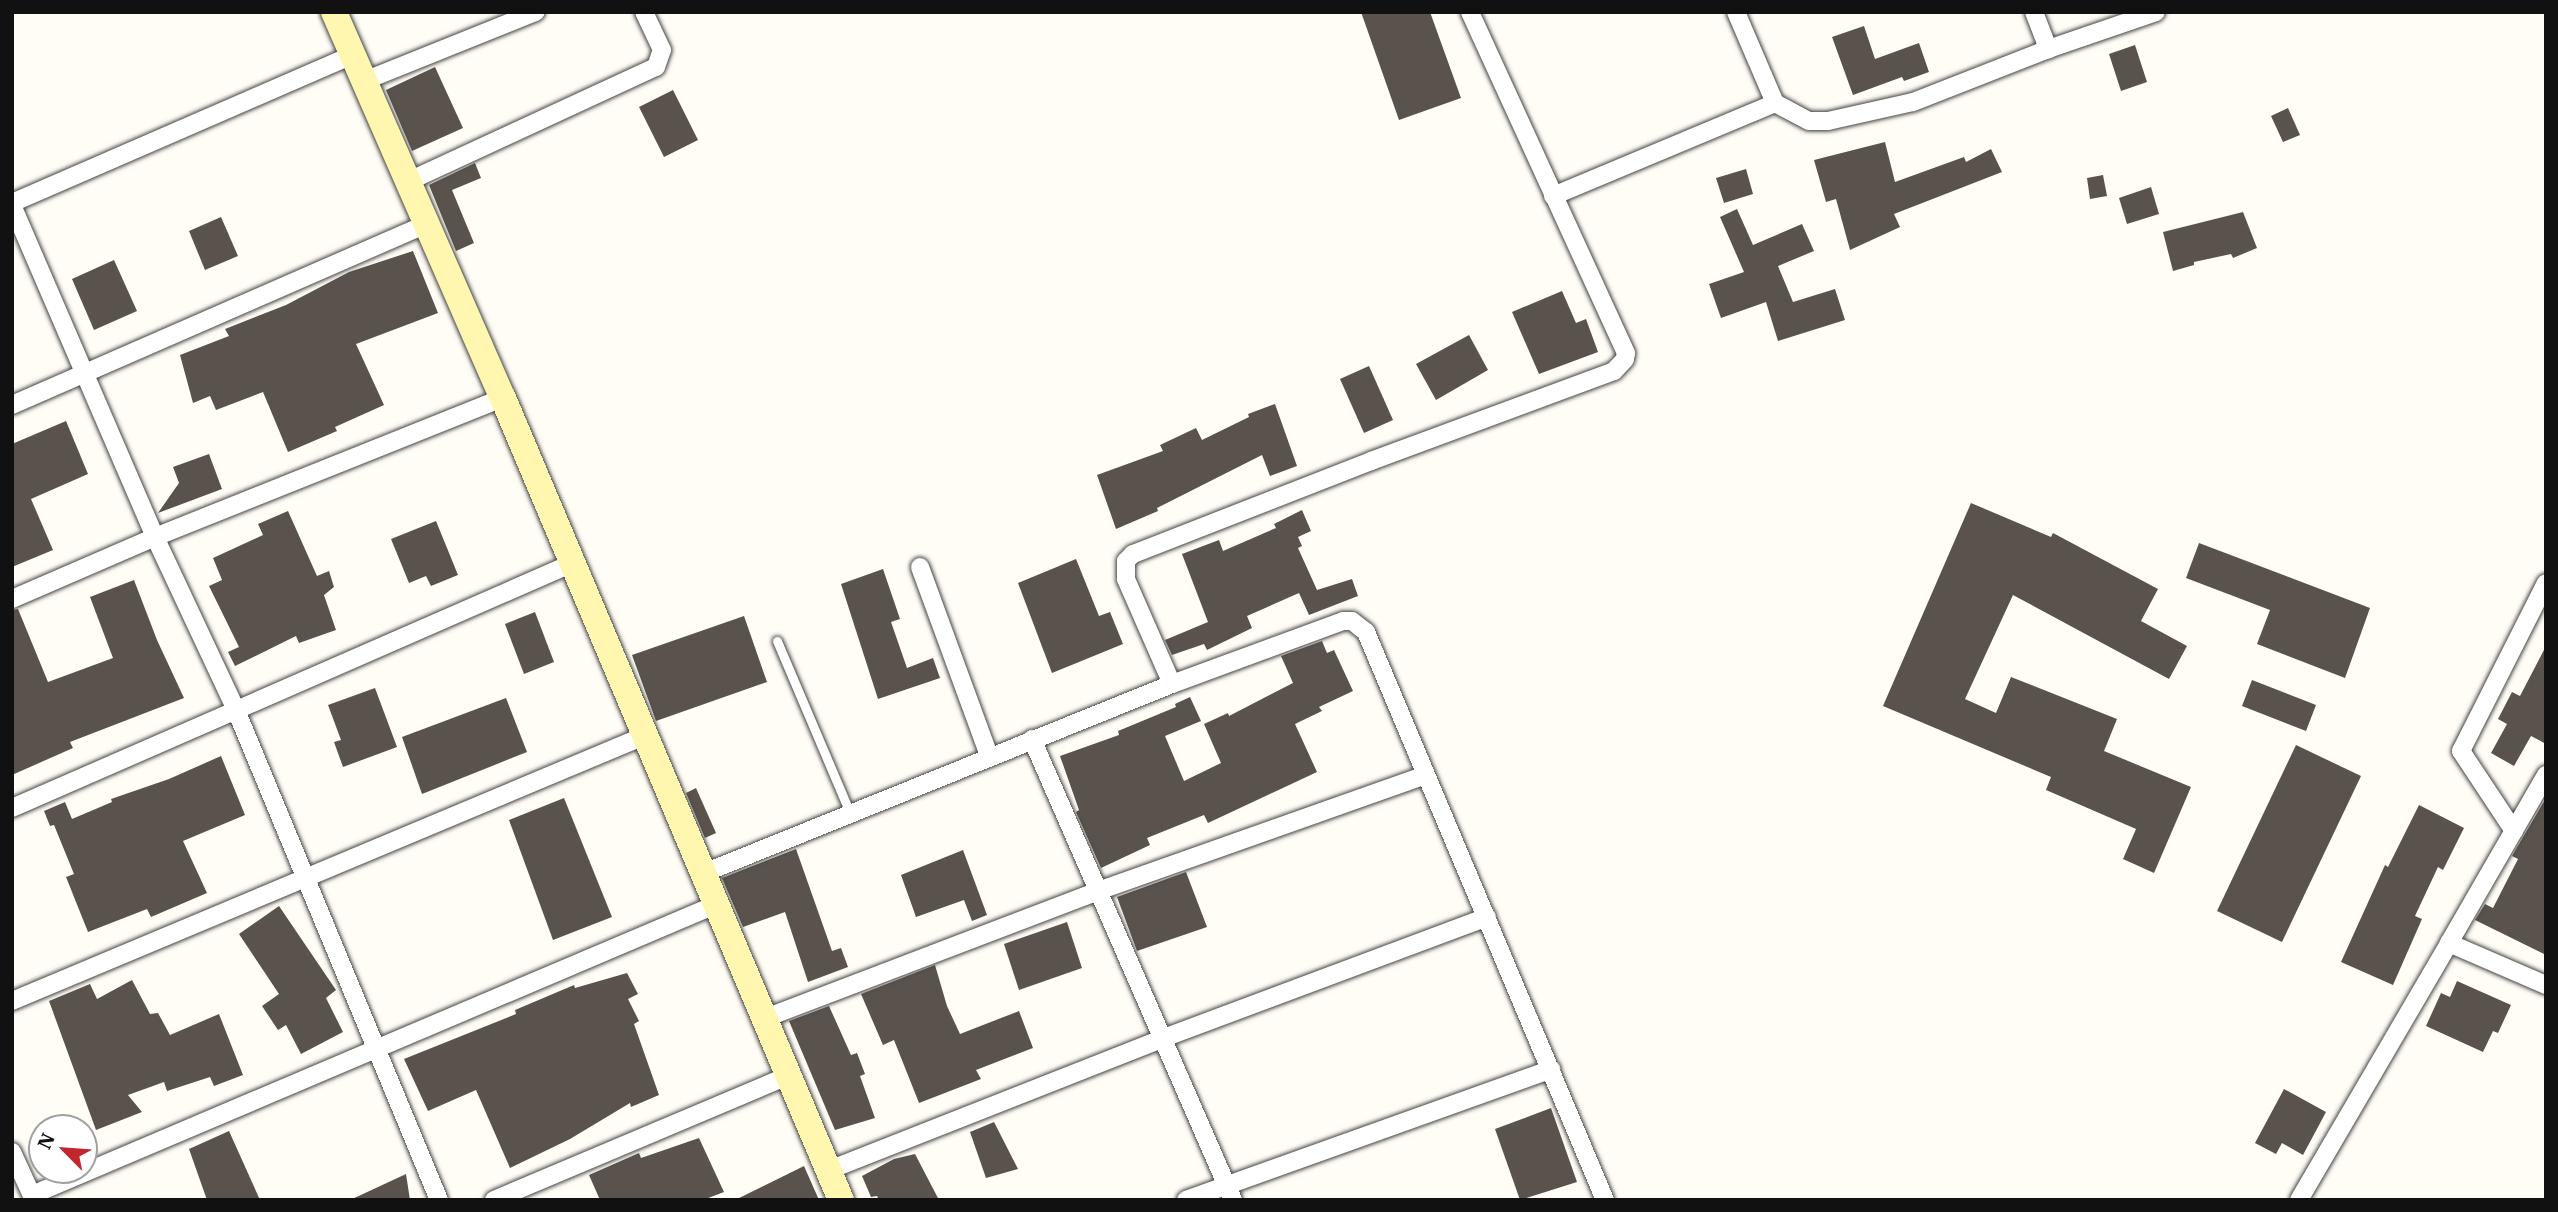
<!DOCTYPE html>
<html>
<head>
<meta charset="utf-8">
<style>
  body { margin:0 }
  #map { position:relative; width:2558px; height:1212px; overflow:hidden; background:#fffdf5; font-family:"IBM Plex Serif",serif }
  div>[style] { position:absolute }
  [style*='--x'] { left:calc(var(--x)*1px); top:calc(var(--y)*1px); width:calc(var(--w)*1px); rotate:calc(var(--a)*1deg) }
  .building>* { inset:0; background:#5a524d }
  .roads { filter:drop-shadow(0 0 2px #444) drop-shadow(0 0 2px #444) }
  .lane>* { height:9px; margin:-4.5px; padding:0 4.5px; transform-origin:4.5px; border-radius:4.5px; background:#fff }
  .street>* { height:18px; margin:-9px; padding:0 9px; transform-origin:9px; border-radius:9px; background:#fff }
  .secondary>* { height:26px; margin:-13px; padding:0 13px; transform-origin:13px; border-radius:13px; background:#fff6b0 }
  span { translate:-50% -50%; white-space:nowrap; text-align:center; line-height:1.15; -webkit-text-stroke:7px #fff; paint-order:stroke }
  .frame { position:absolute; inset:0; border:14px solid #111; pointer-events:none }
  .north { position:absolute; left:28px; top:1114px; width:70px; height:70px; box-sizing:border-box; background:#fff; border:2px solid #a0a0a0; border-radius:50%; rotate:295deg; font-size:19px; font-weight:700; line-height:28px; text-align:center; color:#111 }
  .north::after { content:''; display:block; margin:auto; width:24px; height:32px; background:#c4262e; clip-path:polygon(50% 0,100% 100%,50% 72%,0 100%) }
</style>
</head>
<body>
<div id="map">
  <div class="building">
    <i style="clip-path:polygon(1361px 12px,1430px 12px,1461px 98px,1399px 120px)"></i>
    <i style="clip-path:polygon(1864px 26px,1875px 59px,1919px 43px,1929px 72px,1904px 81px,1902px 77px,1853px 95px,1832px 37px)"></i>
    <i style="clip-path:polygon(2135px 45px,2147px 82px,2121px 91px,2109px 54px)"></i>
    <i style="clip-path:polygon(435px 67px,463px 128px,412px 151px,386px 90px)"></i>
    <i style="clip-path:polygon(673px 90px,698px 140px,664px 157px,639px 107px)"></i>
    <i style="clip-path:polygon(2288px 108px,2300px 135px,2283px 142px,2271px 116px)"></i>
    <i style="clip-path:polygon(1885px 142px,1895px 182px,1964px 157px,1966px 162px,1991px 149px,2002px 172px,1894px 214px,1900px 227px,1850px 250px,1836px 199px,1826px 202px,1814px 160px)"></i>
    <i style="clip-path:polygon(475px 163px,481px 178px,452px 190px,474px 243px,456px 251px,429px 185px)"></i>
    <i style="clip-path:polygon(1746px 169px,1753px 194px,1724px 203px,1716px 178px)"></i>
    <i style="clip-path:polygon(2103px 175px,2107px 196px,2090px 199px,2087px 178px)"></i>
    <i style="clip-path:polygon(2151px 187px,2159px 214px,2127px 224px,2119px 198px)"></i>
    <i style="clip-path:polygon(1737px 209px,1753px 245px,1802px 224px,1814px 251px,1778px 266px,1793px 302px,1835px 289px,1845px 320px,1778px 341px,1766px 302px,1721px 318px,1709px 284px,1744px 272px,1720px 217px)"></i>
    <i style="clip-path:polygon(2243px 212px,2257px 248px,2233px 258px,2231px 254px,2194px 262px,2194px 265px,2173px 271px,2163px 232px)"></i>
    <i style="clip-path:polygon(221px 217px,238px 256px,205px 270px,189px 231px)"></i>
    <i style="clip-path:polygon(413px 251px,438px 313px,356px 344px,384px 405px,335px 427px,337px 431px,288px 452px,263px 392px,216px 410px,210px 396px,193px 403px,180px 355px,229px 336px,225px 329px,286px 305px,349px 272px)"></i>
    <i style="clip-path:polygon(114px 260px,137px 311px,94px 330px,72px 279px)"></i>
    <i style="clip-path:polygon(1562px 291px,1576px 323px,1586px 319px,1598px 352px,1539px 374px,1512px 312px)"></i>
    <i style="clip-path:polygon(1469px 335px,1488px 370px,1436px 400px,1416px 364px)"></i>
    <i style="clip-path:polygon(1369px 366px,1393px 420px,1364px 433px,1340px 379px)"></i>
    <i style="clip-path:polygon(1275px 404px,1297px 466px,1270px 476px,1262px 455px,1157px 508px,1158px 511px,1116px 529px,1097px 475px,1163px 451px,1160px 445px,1196px 428px,1202px 440px,1249px 417px,1248px 414px)"></i>
    <i style="clip-path:polygon(66px 421px,88px 474px,31px 499px,53px 550px,12px 567px,12px 444px)"></i>
    <i style="clip-path:polygon(209px 454px,222px 489px,158px 513px,179px 483px,173px 467px)"></i>
    <i style="clip-path:polygon(1971px 503px,2051px 537px,2053px 533px,2158px 589px,2141px 621px,2187px 646px,2169px 679px,2013px 595px,1965px 699px,1996px 713px,2011px 677px,2117px 719px,2104px 751px,2191px 787px,2154px 873px,2123px 859px,2136px 829px,2046px 790px,2051px 777px,1883px 706px)"></i>
    <i style="clip-path:polygon(1302px 510px,1311px 531px,1298px 537px,1302px 546px,1298px 548px,1317px 590px,1352px 579px,1358px 596px,1309px 615px,1299px 593px,1247px 616px,1252px 628px,1207px 650px,1204px 644px,1172px 655px,1165px 640px,1208px 622px,1182px 554px,1219px 540px,1223px 551px,1276px 528px,1274px 524px)"></i>
    <i style="clip-path:polygon(288px 511px,317px 576px,329px 571px,334px 587px,324px 595px,336px 630px,299px 643px,296px 636px,235px 666px,228px 652px,239px 647px,209px 586px,222px 580px,213px 558px,263px 535px,258px 524px)"></i>
    <i style="clip-path:polygon(436px 521px,458px 575px,431px 586px,426px 576px,409px 583px,391px 539px)"></i>
    <i style="clip-path:polygon(2199px 543px,2370px 608px,2345px 678px,2257px 644px,2270px 610px,2186px 578px)"></i>
    <i style="clip-path:polygon(1076px 559px,1099px 616px,1110px 612px,1123px 644px,1052px 673px,1018px 583px)"></i>
    <i style="clip-path:polygon(883px 569px,900px 619px,891px 622px,907px 668px,933px 658px,940px 678px,878px 699px,841px 584px)"></i>
    <i style="clip-path:polygon(134px 580px,157px 640px,184px 698px,70px 742px,73px 748px,12px 775px,12px 610px,18px 609px,48px 682px,113px 658px,90px 597px)"></i>
    <i style="clip-path:polygon(535px 612px,554px 662px,524px 674px,505px 624px)"></i>
    <i style="clip-path:polygon(744px 616px,767px 682px,656px 721px,632px 655px)"></i>
    <i style="clip-path:polygon(1322px 641px,1327px 653px,1334px 650px,1353px 691px,1319px 707px,1322px 711px,1295px 724px,1317px 772px,1208px 823px,1204px 815px,1147px 838px,1150px 845px,1101px 868px,1076px 812px,1079px 810px,1060px 756px,1119px 735px,1118px 731px,1176px 707px,1175px 704px,1190px 697px,1201px 721px,1165px 736px,1184px 781px,1221px 763px,1204px 724px,1228px 713px,1229px 716px,1293px 683px,1281px 656px)"></i>
    <i style="clip-path:polygon(2546px 646px,2546px 744px,2531px 736px,2514px 766px,2491px 753px,2507px 724px,2498px 719px,2512px 692px,2520px 696px)"></i>
    <i style="clip-path:polygon(2252px 680px,2316px 705px,2306px 731px,2242px 706px)"></i>
    <i style="clip-path:polygon(375px 688px,397px 747px,343px 767px,334px 742px,341px 740px,328px 705px)"></i>
    <i style="clip-path:polygon(506px 698px,527px 752px,422px 794px,402px 737px)"></i>
    <i style="clip-path:polygon(2296px 745px,2361px 776px,2282px 942px,2217px 911px)"></i>
    <i style="clip-path:polygon(221px 756px,245px 815px,183px 841px,207px 893px,151px 917px,147px 909px,88px 932px,66px 877px,74px 874px,54px 825px,50px 826px,44px 811px,65px 802px,72px 819px,112px 802px,111px 799px,169px 779px)"></i>
    <i style="clip-path:polygon(696px 788px,716px 833px,705px 838px,686px 793px)"></i>
    <i style="clip-path:polygon(564px 798px,612px 917px,553px 940px,509px 820px)"></i>
    <i style="clip-path:polygon(2546px 798px,2546px 955px,2475px 920px,2485px 904px,2493px 908px,2518px 859px,2512px 856px)"></i>
    <i style="clip-path:polygon(2419px 805px,2464px 828px,2443px 870px,2438px 867px,2415px 916px,2422px 919px,2393px 985px,2341px 962px,2385px 865px,2388px 867px)"></i>
    <i style="clip-path:polygon(796px 849px,832px 951px,841px 948px,848px 967px,808px 982px,785px 912px,743px 927px,722px 878px)"></i>
    <i style="clip-path:polygon(963px 850px,987px 915px,972px 921px,964px 900px,916px 917px,901px 875px)"></i>
    <i style="clip-path:polygon(1186px 872px,1207px 927px,1137px 951px,1117px 897px)"></i>
    <i style="clip-path:polygon(279px 906px,336px 990px,326px 998px,343px 1032px,301px 1054px,286px 1025px,278px 1030px,262px 1006px,279px 994px,239px 934px)"></i>
    <i style="clip-path:polygon(1067px 922px,1082px 968px,1019px 990px,1004px 944px)"></i>
    <i style="clip-path:polygon(935px 965px,947px 1006px,960px 1034px,1019px 1011px,1033px 1048px,976px 1070px,981px 1079px,919px 1103px,894px 1040px,883px 1045px,861px 994px)"></i>
    <i style="clip-path:polygon(627px 973px,638px 994px,628px 999px,639px 1021px,634px 1024px,659px 1095px,631px 1107px,630px 1103px,570px 1139px,510px 1168px,476px 1090px,428px 1111px,404px 1059px,516px 1014px,515px 1010px,574px 985px,575px 988px)"></i>
    <i style="clip-path:polygon(132px 980px,150px 1014px,158px 1013px,170px 1035px,219px 1014px,243px 1075px,214px 1086px,210px 1077px,167px 1091px,164px 1082px,128px 1095px,142px 1112px,96px 1130px,49px 1001px,90px 984px,97px 999px)"></i>
    <i style="clip-path:polygon(2457px 981px,2511px 1005px,2498px 1033px,2493px 1031px,2483px 1052px,2426px 1026px,2441px 993px,2450px 997px)"></i>
    <i style="clip-path:polygon(829px 1006px,851px 1055px,857px 1053px,865px 1074px,860px 1076px,875px 1118px,835px 1130px,789px 1021px)"></i>
    <i style="clip-path:polygon(2284px 1089px,2326px 1112px,2303px 1155px,2282px 1143px,2276px 1154px,2255px 1143px)"></i>
    <i style="clip-path:polygon(1551px 1108px,1577px 1182px,1520px 1200px,1495px 1129px)"></i>
    <i style="clip-path:polygon(994px 1122px,1018px 1169px,986px 1178px,970px 1132px)"></i>
    <i style="clip-path:polygon(229px 1131px,260px 1200px,207px 1200px,189px 1149px)"></i>
    <i style="clip-path:polygon(699px 1138px,724px 1192px,703px 1200px,600px 1200px,589px 1175px,639px 1153px,641px 1158px)"></i>
    <i style="clip-path:polygon(915px 1154px,939px 1200px,879px 1200px,877px 1196px,871px 1197px,862px 1176px,894px 1159px)"></i>
    <i style="clip-path:polygon(804px 1166px,819px 1200px,735px 1200px)"></i>
    <i style="clip-path:polygon(406px 1174px,410px 1200px,350px 1200px)"></i>
  </div>
  <div class="roads">
    <div class="lane">
      <i style="--x:777;--y:641;--w:187;--a:67"></i>
    </div>
    <div class="street">
      <i style="--x:1736;--y:12;--w:99;--a:66.8"></i>
      <i style="--x:2034;--y:12;--w:40;--a:69"></i>
      <i style="--x:364;--y:81;--w:185;--a:-21.9"></i>
      <i style="--x:409;--y:181;--w:272;--a:-24.8"></i>
      <i style="--x:656;--y:67;--w:18;--a:-71"></i>
      <i style="--x:662;--y:50;--w:42;--a:-115.3"></i>
      <i style="--x:1553;--y:196;--w:241;--a:-22.7"></i>
      <i style="--x:1775;--y:103;--w:38;--a:28"></i>
      <i style="--x:1809;--y:121;--w:19;--a:0"></i>
      <i style="--x:1828;--y:121;--w:87;--a:-12.6"></i>
      <i style="--x:1913;--y:102;--w:145;--a:-21.4"></i>
      <i style="--x:2048;--y:49;--w:114;--a:-18.9"></i>
      <i style="--x:12;--y:203;--w:371;--a:-23.5"></i>
      <i style="--x:12;--y:205;--w:361;--a:66.7"></i>
      <i style="--x:155;--y:537;--w:191;--a:64.9"></i>
      <i style="--x:236;--y:710;--w:530;--a:67.5"></i>
      <i style="--x:12;--y:405;--w:453;--a:-23.6"></i>
      <i style="--x:920;--y:567;--w:201;--a:69.9"></i>
      <i style="--x:12;--y:599;--w:156;--a:-23.4"></i>
      <i style="--x:155;--y:537;--w:375;--a:-21.8"></i>
      <i style="--x:1172;--y:684;--w:115;--a:-113.7"></i>
      <i style="--x:1126;--y:579;--w:18;--a:-90"></i>
      <i style="--x:1126;--y:561;--w:10;--a:-45"></i>
      <i style="--x:1133;--y:554;--w:256;--a:-21.3"></i>
      <i style="--x:1371;--y:461;--w:259;--a:-20.3"></i>
      <i style="--x:1614;--y:371;--w:16;--a:-47"></i>
      <i style="--x:1625;--y:359;--w:6;--a:-81"></i>
      <i style="--x:1626;--y:353;--w:375;--a:-114.6"></i>
      <i style="--x:1032;--y:739;--w:503;--a:66.44"></i>
      <i style="--x:12;--y:808;--w:612;--a:-23.59"></i>
      <i style="--x:2514;--y:831;--w:96;--a:-123.5"></i>
      <i style="--x:2461;--y:751;--w:188;--a:-63.2"></i>
      <i style="--x:704;--y:873;--w:505;--a:-21.99"></i>
      <i style="--x:1172;--y:684;--w:182;--a:-20.2"></i>
      <i style="--x:1343;--y:621;--w:9;--a:0"></i>
      <i style="--x:1352;--y:621;--w:18;--a:38"></i>
      <i style="--x:1366;--y:632;--w:616;--a:67.18"></i>
      <i style="--x:2449;--y:943;--w:194;--a:-60"></i>
      <i style="--x:12;--y:1001;--w:685;--a:-22.75"></i>
      <i style="--x:763;--y:1019;--w:359;--a:-20.9"></i>
      <i style="--x:1098;--y:891;--w:347;--a:-19.5"></i>
      <i style="--x:12;--y:1152;--w:53;--a:65.4"></i>
      <i style="--x:829;--y:1170;--w:357;--a:-21.5"></i>
      <i style="--x:1161;--y:1039;--w:348;--a:-20.5"></i>
      <i style="--x:32;--y:1195;--w:742;--a:-23.01"></i>
      <i style="--x:494;--y:1200;--w:318;--a:-22.9"></i>
      <i style="--x:1186;--y:1200;--w:388;--a:-19.7"></i>
      <i style="--x:2299;--y:1200;--w:298;--a:-59.7"></i>
      <i style="--x:2449;--y:943;--w:106;--a:23.4"></i>
    </div>
    <div class="secondary">
      <i style="--x:334;--y:12;--w:421;--a:66.4"></i>
      <i style="--x:503;--y:398;--w:870;--a:67.15"></i>
    </div>
  </div>
  <div class="frame"></div>
  <div class="north">N</div>
</div>
</body>
</html>
